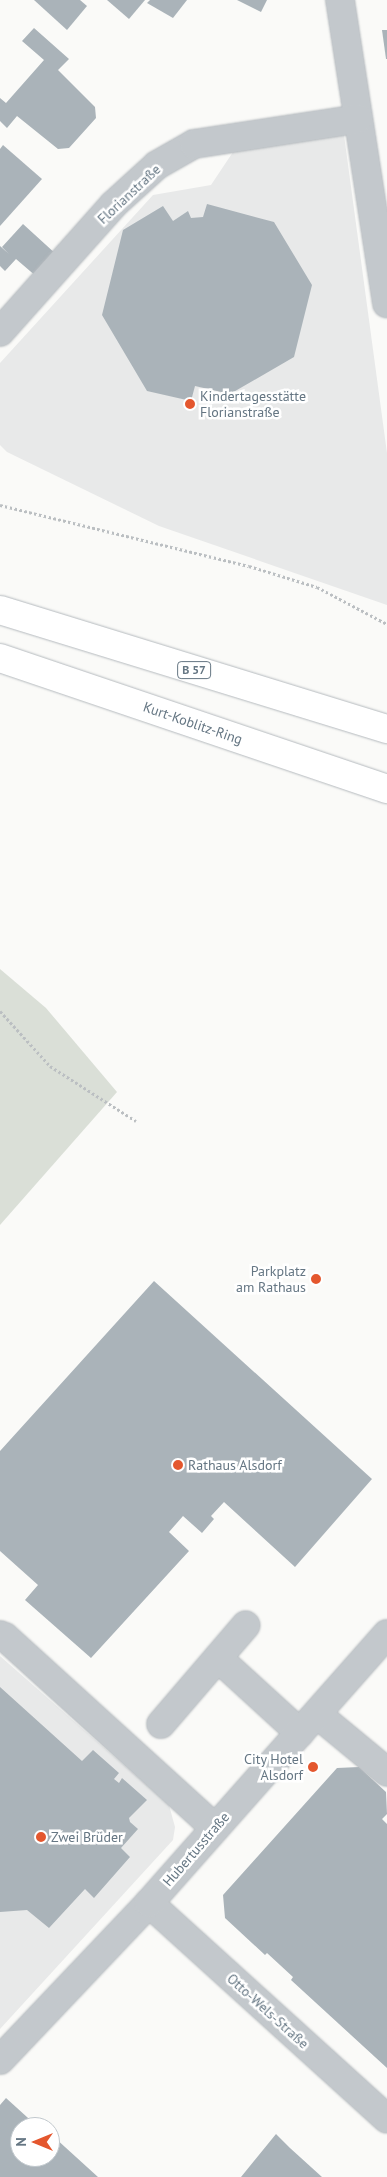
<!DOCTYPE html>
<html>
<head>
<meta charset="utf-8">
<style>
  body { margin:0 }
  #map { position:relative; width:387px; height:2177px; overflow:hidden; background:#fafaf8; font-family:"PT Sans",sans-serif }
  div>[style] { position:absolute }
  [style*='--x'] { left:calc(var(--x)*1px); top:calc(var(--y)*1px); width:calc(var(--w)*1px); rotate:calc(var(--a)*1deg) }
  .built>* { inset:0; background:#e8e9e9 }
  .green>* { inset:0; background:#dadfd7 }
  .building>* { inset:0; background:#aab3b9 }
  .path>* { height:3px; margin-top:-1.5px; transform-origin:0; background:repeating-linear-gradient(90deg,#bbbfc2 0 2.5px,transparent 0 5px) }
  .roads { filter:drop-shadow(0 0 1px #b5babe) drop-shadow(0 0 1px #b5babe) }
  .minor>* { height:28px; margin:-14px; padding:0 14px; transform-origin:14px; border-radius:14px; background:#c3c8cc }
  .major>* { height:28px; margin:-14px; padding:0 14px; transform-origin:14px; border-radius:14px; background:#fff }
  .dots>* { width:14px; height:14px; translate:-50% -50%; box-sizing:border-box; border:2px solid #fff; border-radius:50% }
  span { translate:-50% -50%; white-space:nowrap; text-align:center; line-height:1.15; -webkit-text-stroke:5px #fff; paint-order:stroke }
  .shield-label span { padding:1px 4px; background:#fff; border:1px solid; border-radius:4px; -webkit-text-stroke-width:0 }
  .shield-label { font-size:12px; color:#657683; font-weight:700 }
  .street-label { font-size:14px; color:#657683 }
  .poi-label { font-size:14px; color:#657683 }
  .left { translate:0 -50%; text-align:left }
  .right { translate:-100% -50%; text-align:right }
  .north { position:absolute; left:10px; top:2117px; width:50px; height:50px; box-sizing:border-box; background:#fff; border:1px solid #c1c8cd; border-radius:50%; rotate:270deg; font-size:14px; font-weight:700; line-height:20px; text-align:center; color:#657683 }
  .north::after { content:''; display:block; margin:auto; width:18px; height:22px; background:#e4572e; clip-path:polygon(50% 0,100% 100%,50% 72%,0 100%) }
</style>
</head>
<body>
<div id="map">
  <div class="built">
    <i style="clip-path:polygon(344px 135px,387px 453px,387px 605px,159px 526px,7px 452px,0 445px,0 363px,153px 195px,211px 185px,235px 149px)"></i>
    <i style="clip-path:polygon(0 1656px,169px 1805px,175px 1827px,173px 1840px,0 2029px)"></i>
  </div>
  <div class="green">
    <i style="clip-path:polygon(0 969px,46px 1008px,117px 1092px,0 1225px)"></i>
  </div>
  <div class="building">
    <i style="clip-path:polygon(34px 0,80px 0,87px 6px,67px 30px)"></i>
    <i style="clip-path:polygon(107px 0,145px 0,129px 19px)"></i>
    <i style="clip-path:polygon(150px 0,187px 0,173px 18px,147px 3px)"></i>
    <i style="clip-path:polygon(237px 0,267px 0,261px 12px)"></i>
    <i style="clip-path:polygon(34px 28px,69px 59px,58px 70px,95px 107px,96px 118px,69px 148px,58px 149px,17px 116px,7px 128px,0 121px,0 98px,6px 103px,44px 60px,22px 41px)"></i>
    <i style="clip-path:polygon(382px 30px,387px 30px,387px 59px,386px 59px)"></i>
    <i style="clip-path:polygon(3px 145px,42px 179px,0 226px,0 149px)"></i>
    <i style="clip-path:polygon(207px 204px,274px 222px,312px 285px,294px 357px,230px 394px,195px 386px,191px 401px,147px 391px,102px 315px,123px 230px,163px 206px,173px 221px,188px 211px,191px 218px,203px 217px)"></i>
    <i style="clip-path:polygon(23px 224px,57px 255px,37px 277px,16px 259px,5px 271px,0 266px,0 246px,9px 254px,2px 247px)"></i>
    <i style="clip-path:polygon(154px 1281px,372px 1479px,295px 1567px,224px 1502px,211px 1516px,214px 1519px,202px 1533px,183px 1516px,169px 1532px,189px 1551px,91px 1658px,25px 1600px,38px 1585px,0 1551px,0 1451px)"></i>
    <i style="clip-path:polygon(0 1687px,82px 1761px,93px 1750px,119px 1773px,114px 1779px,119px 1783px,122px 1778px,147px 1800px,129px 1818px,130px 1822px,138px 1829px,121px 1848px,130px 1857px,94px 1898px,85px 1889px,49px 1928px,27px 1910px,0 1912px)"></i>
    <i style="clip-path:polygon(359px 1767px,386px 1792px,387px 1814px,382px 1819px,387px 1824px,387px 2068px,291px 1980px,293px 1977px,267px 1953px,265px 1955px,225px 1918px,223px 1895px,337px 1768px)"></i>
    <i style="clip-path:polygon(6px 2098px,38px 2127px,20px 2127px,20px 2157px,50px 2157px,50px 2138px,54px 2137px,98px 2177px,0 2177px,0 2105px)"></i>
    <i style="clip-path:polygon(276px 2134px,290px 2148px,322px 2177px,241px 2177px)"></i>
  </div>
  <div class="path">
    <i style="--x:0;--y:505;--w:256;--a:13.8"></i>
    <i style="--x:249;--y:566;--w:71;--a:17.2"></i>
    <i style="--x:317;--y:587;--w:79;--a:27.9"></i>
    <i style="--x:0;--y:1011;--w:74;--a:47.7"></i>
    <i style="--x:50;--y:1066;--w:102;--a:32.6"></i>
  </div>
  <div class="roads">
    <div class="minor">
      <i style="--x:340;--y:0;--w:307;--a:81.2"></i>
      <i style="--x:0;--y:332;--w:170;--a:-48.3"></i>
      <i style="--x:113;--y:205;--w:59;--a:-42.3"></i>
      <i style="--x:157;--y:165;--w:43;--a:-29.6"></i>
      <i style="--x:194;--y:144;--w:166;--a:-8.7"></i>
      <i style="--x:0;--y:1635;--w:5;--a:22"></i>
      <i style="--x:5;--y:1637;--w:284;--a:42.3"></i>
      <i style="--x:218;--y:1658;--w:111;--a:42.4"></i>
      <i style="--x:317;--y:1714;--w:91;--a:39.6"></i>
      <i style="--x:161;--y:1724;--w:130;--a:-49.4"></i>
      <i style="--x:149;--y:1903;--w:321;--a:42.2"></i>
      <i style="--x:0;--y:2060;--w:216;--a:-46.5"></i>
      <i style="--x:149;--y:1903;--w:359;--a:-48.5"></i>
    </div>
    <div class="major">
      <i style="--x:0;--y:610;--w:405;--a:17.1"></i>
      <i style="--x:0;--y:658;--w:409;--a:18.7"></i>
    </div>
  </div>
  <div class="dots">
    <i style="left:190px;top:404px;background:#e4572e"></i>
    <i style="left:316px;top:1279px;background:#e4572e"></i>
    <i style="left:178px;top:1465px;background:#e4572e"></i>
    <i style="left:313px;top:1767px;background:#e4572e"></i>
    <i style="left:41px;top:1837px;background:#e4572e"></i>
  </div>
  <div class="shield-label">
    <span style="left:194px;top:670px">B 57</span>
  </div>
  <div class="street-label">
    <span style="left:129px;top:194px;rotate:-43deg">Florianstraße</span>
    <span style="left:193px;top:723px;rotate:19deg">Kurt-Koblitz-Ring</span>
    <span style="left:196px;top:1849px;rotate:-49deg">Hubertusstraße</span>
    <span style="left:268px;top:2011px;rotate:42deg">Otto-Wels-Straße</span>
  </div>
  <div class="poi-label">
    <span class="left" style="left:200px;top:404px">Kindertagesstätte<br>Florianstraße</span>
    <span class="right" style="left:306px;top:1279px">Parkplatz<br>am Rathaus</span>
    <span class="left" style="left:188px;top:1465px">Rathaus Alsdorf</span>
    <span class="right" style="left:303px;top:1767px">City Hotel<br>Alsdorf</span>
    <span class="left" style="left:51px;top:1837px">Zwei Brüder</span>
  </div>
  <div class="north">N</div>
</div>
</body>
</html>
